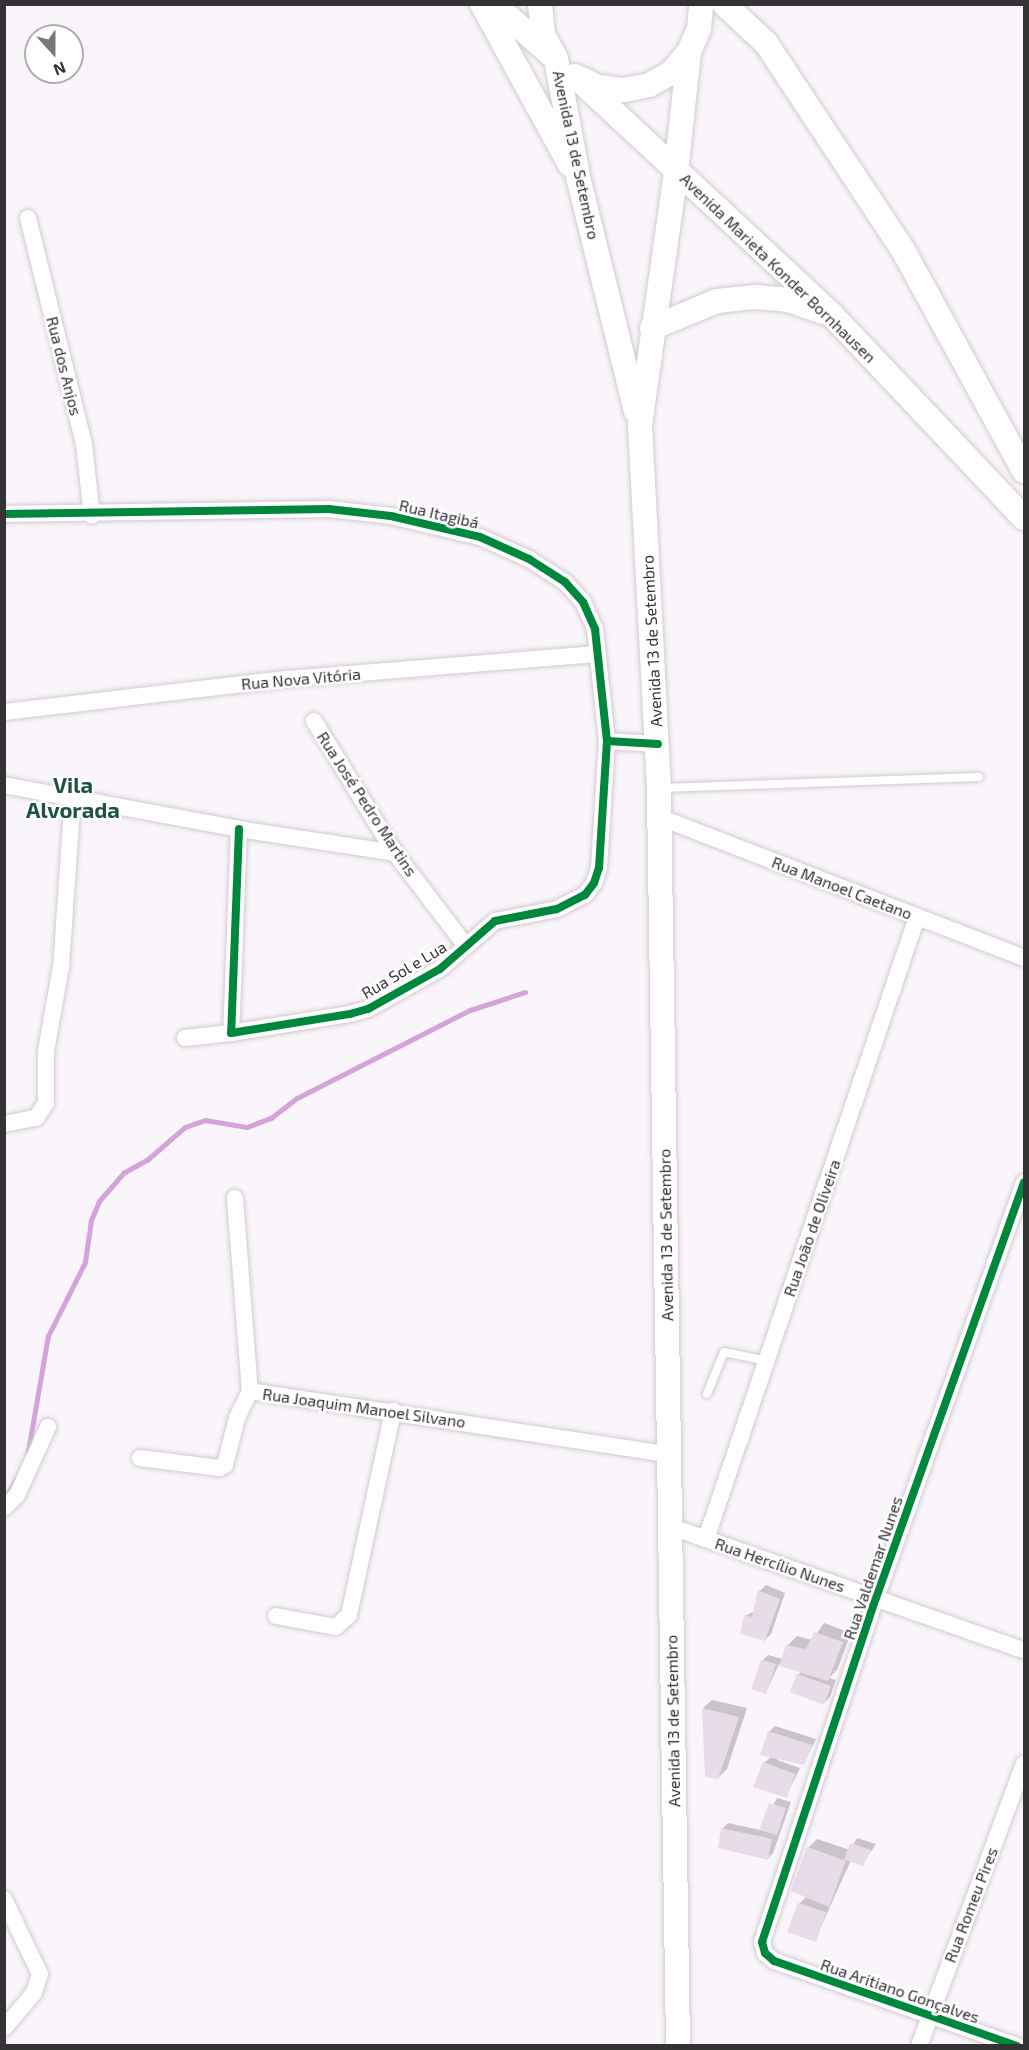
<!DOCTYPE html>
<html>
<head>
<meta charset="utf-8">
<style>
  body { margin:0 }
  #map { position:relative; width:1029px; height:2050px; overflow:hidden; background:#faf5fa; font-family:"Exo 2",sans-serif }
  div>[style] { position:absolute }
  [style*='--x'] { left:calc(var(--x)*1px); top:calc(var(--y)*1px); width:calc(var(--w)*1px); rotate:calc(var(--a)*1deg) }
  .shadow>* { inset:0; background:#0003 }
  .stream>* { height:5px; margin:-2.5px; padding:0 2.5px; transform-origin:2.5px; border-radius:2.5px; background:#d3a3d9 }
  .building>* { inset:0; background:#e7dce8 }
  .roads { filter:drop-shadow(0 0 2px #d0ccd0) drop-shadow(0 0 2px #d0ccd0) }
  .lane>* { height:8px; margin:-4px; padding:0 4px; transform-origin:4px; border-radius:4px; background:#fefefe }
  .street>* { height:16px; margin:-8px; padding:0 8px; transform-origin:8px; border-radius:8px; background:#fefefe }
  .secondary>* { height:24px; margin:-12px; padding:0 12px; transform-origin:12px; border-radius:12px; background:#fefefe }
  .cycleway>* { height:8px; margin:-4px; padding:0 4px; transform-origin:4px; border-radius:4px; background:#00873e }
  span { translate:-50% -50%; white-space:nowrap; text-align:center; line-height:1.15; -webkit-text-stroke:5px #fff; paint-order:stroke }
  .street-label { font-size:16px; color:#353236 }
  .district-label { font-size:22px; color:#1e5244; font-weight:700 }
  .frame { position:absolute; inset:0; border:6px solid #353236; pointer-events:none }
  .north { position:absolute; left:24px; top:24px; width:60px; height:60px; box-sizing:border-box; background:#fff; border:2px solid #aeadaf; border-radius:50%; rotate:159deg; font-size:16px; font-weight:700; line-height:24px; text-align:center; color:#353236 }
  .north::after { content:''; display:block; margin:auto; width:21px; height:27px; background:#7a767b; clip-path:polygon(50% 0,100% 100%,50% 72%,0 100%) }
</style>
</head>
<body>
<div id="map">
  <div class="shadow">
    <i style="clip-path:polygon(766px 1585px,785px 1593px,771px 1634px,765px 1640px,745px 1616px,755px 1611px,760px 1591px)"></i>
    <i style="clip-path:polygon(824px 1623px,851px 1633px,837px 1670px,829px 1678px,836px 1680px,830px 1697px,824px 1703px,798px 1675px,802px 1671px,779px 1664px,766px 1692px,762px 1661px,768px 1655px,783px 1659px,788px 1645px,797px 1636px,812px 1640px)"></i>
    <i style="clip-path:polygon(712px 1700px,747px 1708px,727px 1769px,718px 1778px,703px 1708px)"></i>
    <i style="clip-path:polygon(775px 1726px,816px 1739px,804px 1763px,781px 1756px,777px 1760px,800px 1768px,786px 1796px,764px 1763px,771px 1757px,769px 1732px)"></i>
    <i style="clip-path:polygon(777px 1798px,791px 1802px,773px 1853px,767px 1859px,722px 1829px,728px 1823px,760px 1830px)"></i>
    <i style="clip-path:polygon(857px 1838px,876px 1844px,862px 1865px,851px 1860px,815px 1940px,799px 1904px,807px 1896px,808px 1848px,817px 1839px,850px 1850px)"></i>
  </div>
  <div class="stream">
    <i style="--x:27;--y:1457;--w:123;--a:-80.2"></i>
    <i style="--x:48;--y:1336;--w:83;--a:-63.4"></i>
    <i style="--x:85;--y:1262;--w:42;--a:-81.9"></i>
    <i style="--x:91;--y:1220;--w:21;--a:-67"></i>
    <i style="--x:99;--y:1201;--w:37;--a:-49"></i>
    <i style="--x:123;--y:1173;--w:29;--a:-29"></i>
    <i style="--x:148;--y:1159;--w:49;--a:-40.9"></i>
    <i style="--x:185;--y:1127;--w:21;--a:-19"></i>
    <i style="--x:205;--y:1120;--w:43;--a:9.5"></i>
    <i style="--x:247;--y:1127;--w:26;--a:-21"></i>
    <i style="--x:271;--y:1118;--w:33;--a:-38"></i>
    <i style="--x:297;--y:1098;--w:194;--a:-27"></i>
    <i style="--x:470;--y:1010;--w:58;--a:-18.1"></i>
    <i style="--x:6;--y:1497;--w:21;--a:-61"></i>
  </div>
  <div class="building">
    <i style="clip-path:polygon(758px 1590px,780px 1599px,765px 1641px,740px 1634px,744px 1615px,752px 1617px)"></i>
    <i style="clip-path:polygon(814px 1632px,843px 1642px,828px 1681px,779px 1666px,786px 1645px,806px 1649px)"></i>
    <i style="clip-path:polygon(761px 1660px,776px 1664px,766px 1694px,751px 1689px)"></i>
    <i style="clip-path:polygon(797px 1674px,831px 1686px,824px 1705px,790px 1692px)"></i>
    <i style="clip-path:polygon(702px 1708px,739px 1717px,718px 1779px,705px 1777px)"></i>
    <i style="clip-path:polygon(768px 1731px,812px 1745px,804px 1765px,760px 1755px)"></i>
    <i style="clip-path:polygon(763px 1762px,795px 1774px,787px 1798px,753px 1787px)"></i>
    <i style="clip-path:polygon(769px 1803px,786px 1808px,777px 1835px,759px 1830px)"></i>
    <i style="clip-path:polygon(721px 1828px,772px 1839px,768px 1860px,718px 1848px)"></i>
    <i style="clip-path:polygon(850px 1843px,871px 1850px,863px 1866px,846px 1860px,829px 1907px,791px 1891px,807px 1847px,844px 1860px)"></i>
    <i style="clip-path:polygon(798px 1903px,826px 1912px,816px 1942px,787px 1932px)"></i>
  </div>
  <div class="roads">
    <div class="lane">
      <i style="--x:662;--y:788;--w:317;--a:-2"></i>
      <i style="--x:707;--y:1394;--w:45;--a:-68"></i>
      <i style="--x:724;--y:1352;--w:44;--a:11.8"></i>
    </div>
    <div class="street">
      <i style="--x:28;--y:218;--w:233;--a:76.1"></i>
      <i style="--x:84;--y:444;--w:72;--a:83.7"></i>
      <i style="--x:4;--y:514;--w:325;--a:-0.9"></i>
      <i style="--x:329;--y:509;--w:62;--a:6.4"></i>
      <i style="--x:391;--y:516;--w:91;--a:13.3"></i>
      <i style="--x:480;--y:537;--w:54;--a:24.2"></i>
      <i style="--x:529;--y:559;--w:43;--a:32.6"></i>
      <i style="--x:565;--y:582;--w:27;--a:48"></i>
      <i style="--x:583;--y:602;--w:30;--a:66"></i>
      <i style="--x:595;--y:629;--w:113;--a:83.9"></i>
      <i style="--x:607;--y:741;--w:51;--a:3.4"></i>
      <i style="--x:4;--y:712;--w:284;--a:-6.7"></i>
      <i style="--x:286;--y:679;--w:313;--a:-4.6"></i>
      <i style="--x:314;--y:721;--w:155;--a:58.5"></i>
      <i style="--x:395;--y:853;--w:116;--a:52.7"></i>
      <i style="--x:4;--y:785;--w:239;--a:10.6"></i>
      <i style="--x:239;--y:829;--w:158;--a:8.7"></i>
      <i style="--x:659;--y:817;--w:391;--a:21.1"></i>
      <i style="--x:239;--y:829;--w:204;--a:92.2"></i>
      <i style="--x:231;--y:1033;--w:121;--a:-9.1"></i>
      <i style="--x:350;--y:1014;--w:19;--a:-16"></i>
      <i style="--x:368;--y:1009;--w:82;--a:-29.1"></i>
      <i style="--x:440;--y:969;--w:73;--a:-41.1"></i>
      <i style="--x:495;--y:921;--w:63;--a:-11"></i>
      <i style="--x:557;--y:909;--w:31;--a:-27"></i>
      <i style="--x:585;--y:895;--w:15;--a:-53"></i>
      <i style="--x:594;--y:883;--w:16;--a:-72"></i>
      <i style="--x:599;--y:868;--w:127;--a:-86.4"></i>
      <i style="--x:185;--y:1038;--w:46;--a:-6.2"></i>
      <i style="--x:4;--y:1124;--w:33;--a:-11"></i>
      <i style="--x:36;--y:1118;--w:18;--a:-56"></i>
      <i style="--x:46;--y:1103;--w:52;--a:-90"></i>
      <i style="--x:46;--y:1051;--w:85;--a:-79.9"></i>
      <i style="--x:61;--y:967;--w:171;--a:-86"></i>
      <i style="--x:235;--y:1198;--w:194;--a:85.6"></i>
      <i style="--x:250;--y:1391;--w:424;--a:8.6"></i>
      <i style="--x:140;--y:1458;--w:80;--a:7.2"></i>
      <i style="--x:219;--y:1468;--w:7;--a:-27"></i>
      <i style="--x:225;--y:1465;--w:49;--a:-75.7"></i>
      <i style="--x:237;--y:1418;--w:30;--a:-64"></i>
      <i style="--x:4;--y:1508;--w:18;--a:-45"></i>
      <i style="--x:17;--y:1495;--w:75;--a:-65.5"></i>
      <i style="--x:672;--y:1527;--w:373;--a:19.3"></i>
      <i style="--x:706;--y:1539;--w:657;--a:-71.26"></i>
      <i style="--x:276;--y:1616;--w:61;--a:10.4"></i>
      <i style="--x:336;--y:1627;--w:18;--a:-43"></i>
      <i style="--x:349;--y:1615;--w:209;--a:-77.8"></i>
      <i style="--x:4;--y:1899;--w:83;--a:64.4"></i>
      <i style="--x:40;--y:1974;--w:20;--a:108"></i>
      <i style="--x:34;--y:1993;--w:46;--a:130.6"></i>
      <i style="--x:919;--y:2046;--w:301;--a:-69.6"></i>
      <i style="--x:1017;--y:2046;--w:257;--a:-160.7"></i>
      <i style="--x:774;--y:1961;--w:12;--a:-138"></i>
      <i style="--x:765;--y:1953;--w:11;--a:-105"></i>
      <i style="--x:762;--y:1942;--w:362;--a:-71.7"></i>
      <i style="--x:876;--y:1598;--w:441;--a:-70.4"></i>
    </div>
    <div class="secondary">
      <i style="--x:482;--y:4;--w:183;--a:61.3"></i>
      <i style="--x:494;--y:4;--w:83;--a:41.6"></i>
      <i style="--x:556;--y:59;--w:124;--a:79.3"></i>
      <i style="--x:579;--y:181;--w:237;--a:76.1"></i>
      <i style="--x:540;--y:4;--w:31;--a:84"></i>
      <i style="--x:543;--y:35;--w:23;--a:61"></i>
      <i style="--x:724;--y:4;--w:57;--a:42.9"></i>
      <i style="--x:766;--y:43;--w:248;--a:56.5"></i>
      <i style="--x:903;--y:250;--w:252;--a:61.3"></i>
      <i style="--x:575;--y:76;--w:350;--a:42.9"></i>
      <i style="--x:831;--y:314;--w:281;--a:46.6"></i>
      <i style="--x:582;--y:79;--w:18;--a:27"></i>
      <i style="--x:598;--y:87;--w:26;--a:7"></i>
      <i style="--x:624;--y:90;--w:25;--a:-11"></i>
      <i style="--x:649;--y:85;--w:26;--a:-29"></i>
      <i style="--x:672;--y:72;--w:26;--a:-50"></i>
      <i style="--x:689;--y:52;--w:25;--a:-67"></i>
      <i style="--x:699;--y:29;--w:25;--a:-85"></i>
      <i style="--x:652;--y:328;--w:70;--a:-22.6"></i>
      <i style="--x:717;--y:301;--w:39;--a:-6"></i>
      <i style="--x:756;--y:297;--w:32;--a:5"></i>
      <i style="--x:788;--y:300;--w:36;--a:19"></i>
      <i style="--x:678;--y:2046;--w:1258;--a:-90.87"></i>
      <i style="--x:659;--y:788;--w:363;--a:-93"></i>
      <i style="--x:640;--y:425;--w:256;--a:-81.9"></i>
      <i style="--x:676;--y:172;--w:121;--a:-83.8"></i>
    </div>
  </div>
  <div class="cycleway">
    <i style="--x:4;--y:514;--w:325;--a:-0.9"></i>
    <i style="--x:329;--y:509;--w:62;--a:6.4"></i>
    <i style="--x:391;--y:516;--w:91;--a:13.3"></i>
    <i style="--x:480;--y:537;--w:54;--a:24.2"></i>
    <i style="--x:529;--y:559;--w:43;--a:32.6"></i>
    <i style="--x:565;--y:582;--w:27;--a:48"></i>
    <i style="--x:583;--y:602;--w:30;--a:66"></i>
    <i style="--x:595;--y:629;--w:113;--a:83.9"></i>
    <i style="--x:607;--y:741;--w:51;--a:3.4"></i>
    <i style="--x:239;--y:829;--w:204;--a:92.2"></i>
    <i style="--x:231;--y:1033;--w:121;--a:-9.1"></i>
    <i style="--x:350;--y:1014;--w:19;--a:-16"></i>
    <i style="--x:368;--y:1009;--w:82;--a:-29.1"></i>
    <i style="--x:440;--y:969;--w:73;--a:-41.1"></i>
    <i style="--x:495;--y:921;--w:63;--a:-11"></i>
    <i style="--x:557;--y:909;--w:31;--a:-27"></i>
    <i style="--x:585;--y:895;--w:15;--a:-53"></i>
    <i style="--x:594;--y:883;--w:16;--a:-72"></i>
    <i style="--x:599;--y:868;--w:127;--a:-86.4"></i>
    <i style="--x:1017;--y:2046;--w:257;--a:-160.7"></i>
    <i style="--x:774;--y:1961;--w:12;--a:-138"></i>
    <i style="--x:765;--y:1953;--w:11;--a:-105"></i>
    <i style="--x:762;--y:1942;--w:362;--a:-71.7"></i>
    <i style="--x:876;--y:1598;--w:441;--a:-70.4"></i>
  </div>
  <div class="street-label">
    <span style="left:576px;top:155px;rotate:78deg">Avenida 13 de Setembro</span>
    <span style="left:778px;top:268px;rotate:44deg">Avenida Marieta Konder Bornhausen</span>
    <span style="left:64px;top:366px;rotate:76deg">Rua dos Anjos</span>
    <span style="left:439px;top:514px;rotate:13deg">Rua Itagibá</span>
    <span style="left:652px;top:641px;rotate:-93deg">Avenida 13 de Setembro</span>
    <span style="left:301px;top:679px;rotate:-5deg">Rua Nova Vitória</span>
    <span style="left:367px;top:804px;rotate:57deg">Rua José Pedro Martins</span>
    <span style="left:842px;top:888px;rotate:21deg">Rua Manoel Caetano</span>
    <span style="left:404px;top:970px;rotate:-31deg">Rua Sol e Lua</span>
    <span style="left:812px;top:1228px;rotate:-71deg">Rua João de Oliveira</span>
    <span style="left:666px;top:1235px;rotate:-91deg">Avenida 13 de Setembro</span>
    <span style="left:364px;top:1408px;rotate:8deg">Rua Joaquim Manoel Silvano</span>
    <span style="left:780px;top:1565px;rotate:19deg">Rua Hercílio Nunes</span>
    <span style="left:873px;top:1568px;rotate:-71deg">Rua Valdemar Nunes</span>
    <span style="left:673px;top:1721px;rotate:-91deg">Avenida 13 de Setembro</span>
    <span style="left:971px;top:1905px;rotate:-69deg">Rua Romeu Pires</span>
    <span style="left:900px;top:1991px;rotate:19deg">Rua Aritiano Gonçalves</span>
  </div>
  <div class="district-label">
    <span style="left:73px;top:797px">Vila<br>Alvorada</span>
  </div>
  <div class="frame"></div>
  <div class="north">N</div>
</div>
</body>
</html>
